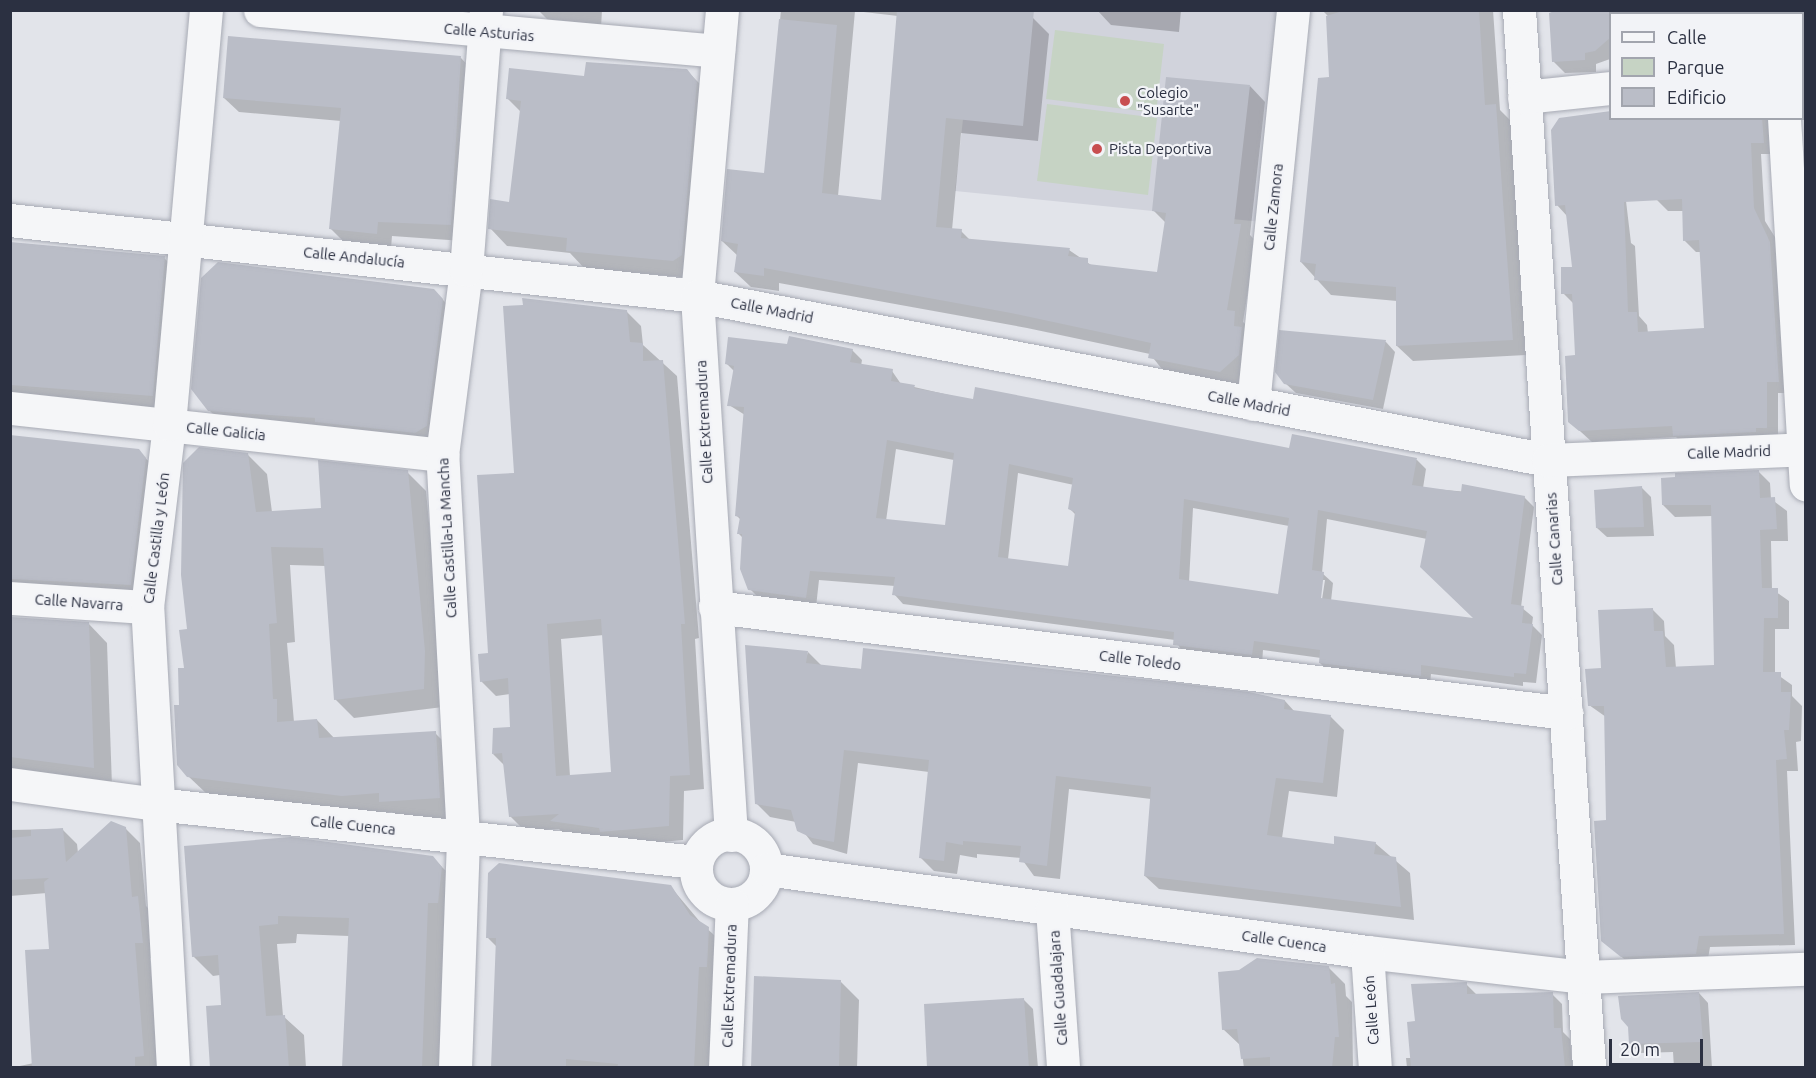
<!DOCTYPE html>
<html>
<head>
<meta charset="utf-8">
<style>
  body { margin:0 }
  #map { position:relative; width:1816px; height:1078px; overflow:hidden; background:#e2e4ea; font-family:Ubuntu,sans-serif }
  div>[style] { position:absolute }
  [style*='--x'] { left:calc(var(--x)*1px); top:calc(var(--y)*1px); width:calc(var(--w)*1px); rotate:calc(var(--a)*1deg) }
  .built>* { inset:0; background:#d1d3dc }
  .green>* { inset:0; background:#c6d3c4 }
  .shadow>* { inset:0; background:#0003 }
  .building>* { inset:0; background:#babdc7 }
  .roads { filter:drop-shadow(0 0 2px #a7aab4) drop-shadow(0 0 2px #a7aab4) }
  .minor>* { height:33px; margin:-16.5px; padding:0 16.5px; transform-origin:16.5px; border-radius:16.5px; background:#f5f6f8 }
  .minor>.ring { margin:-16.5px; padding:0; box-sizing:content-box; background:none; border:33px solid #f5f6f8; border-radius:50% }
  .dots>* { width:16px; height:16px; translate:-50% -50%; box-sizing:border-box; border:3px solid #f2f3f7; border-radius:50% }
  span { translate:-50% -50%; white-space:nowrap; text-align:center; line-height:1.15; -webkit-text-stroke:4.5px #f2f3f7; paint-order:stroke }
  .street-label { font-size:15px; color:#2b3041 }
  .poi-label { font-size:15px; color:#2b3041 }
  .left { translate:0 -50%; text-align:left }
  .frame { position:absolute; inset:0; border:12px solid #2b3041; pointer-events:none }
  .legend { position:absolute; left:1609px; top:12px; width:195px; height:108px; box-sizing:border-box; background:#f2f3f7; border:2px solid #a2a5ae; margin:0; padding:8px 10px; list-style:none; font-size:18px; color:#2b3041 }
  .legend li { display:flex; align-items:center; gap:12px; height:30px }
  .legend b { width:30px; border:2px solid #a2a5ae }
  .scale { position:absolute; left:1609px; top:1039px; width:94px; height:27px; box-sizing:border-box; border:3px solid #2b3041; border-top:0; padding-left:8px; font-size:18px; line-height:21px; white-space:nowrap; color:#2b3041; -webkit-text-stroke:4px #f2f3f7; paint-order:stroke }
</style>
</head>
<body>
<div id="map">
  <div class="built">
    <i style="clip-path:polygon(975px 11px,1293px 11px,1272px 223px,955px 191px)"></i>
  </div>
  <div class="green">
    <i style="clip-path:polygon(1055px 30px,1164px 44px,1156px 113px,1046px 99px)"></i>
    <i style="clip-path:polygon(1047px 104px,1157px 118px,1148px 195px,1037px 181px)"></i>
  </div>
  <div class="shadow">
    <i style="clip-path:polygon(538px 10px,602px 10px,601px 28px,553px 25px)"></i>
    <i style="clip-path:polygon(evenodd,781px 10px,973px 10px,1033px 18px,1049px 34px,1038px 141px,961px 133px,952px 230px,961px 231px,971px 241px,1069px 250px,1094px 267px,1158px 274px,1166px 223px,1154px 211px,1250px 86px,1265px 102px,1250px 235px,1256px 241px,1243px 322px,1250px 328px,1254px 371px,1236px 386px,1165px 373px,1150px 354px,1027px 328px,779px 283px,779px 291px,751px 287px,735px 272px,738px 256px,722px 241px,765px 175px,781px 10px,855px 11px,898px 16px,883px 202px,838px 196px,855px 11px)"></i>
    <i style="clip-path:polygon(1097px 10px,1181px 10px,1179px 32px,1111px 25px)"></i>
    <i style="clip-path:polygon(1322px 10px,1493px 10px,1500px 110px,1511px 121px,1528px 355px,1413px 361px,1397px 346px,1397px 301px,1331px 295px,1301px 262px,1331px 78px,1328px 16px)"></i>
    <i style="clip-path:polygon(1552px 10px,1762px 10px,1763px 14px,1610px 14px,1610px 59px,1596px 64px,1596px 72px,1565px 73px,1553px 61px)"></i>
    <i style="clip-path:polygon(461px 58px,475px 73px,463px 241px,392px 236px,391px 248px,345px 243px,330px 228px,341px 121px,239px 112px,224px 98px)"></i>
    <i style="clip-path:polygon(687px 71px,705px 89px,692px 278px,585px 269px,570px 253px,507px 246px,490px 228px,510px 204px,521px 112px,507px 98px,585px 78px)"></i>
    <i style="clip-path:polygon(1652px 118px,1773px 118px,1775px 154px,1761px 154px,1765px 221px,1783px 250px,1789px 393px,1778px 393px,1778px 439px,1686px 447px,1676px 437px,1592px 442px,1570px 422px,1577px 357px,1574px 304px,1563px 293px,1573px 269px,1567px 216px,1557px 205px,1617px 125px,1631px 243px,1635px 246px,1639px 316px,1647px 325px,1648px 333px,1706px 329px,1701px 252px,1696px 252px,1684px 240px,1684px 211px,1668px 211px,1657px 200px)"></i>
    <i style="clip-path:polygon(10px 244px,164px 258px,184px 277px,171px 414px,10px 401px)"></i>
    <i style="clip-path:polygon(433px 290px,452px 309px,445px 445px,228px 429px,209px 410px)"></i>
    <i style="clip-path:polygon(evenodd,626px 311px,641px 326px,643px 345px,677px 376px,699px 638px,695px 639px,704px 789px,684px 791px,683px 840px,616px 846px,566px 836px,559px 829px,525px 831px,510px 816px,505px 766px,493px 754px,511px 729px,510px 694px,496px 696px,481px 681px,489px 655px,516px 474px,626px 311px,604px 635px,612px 773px,570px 776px,561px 639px,604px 635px)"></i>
    <i style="clip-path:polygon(1281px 332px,1386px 342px,1395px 352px,1383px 409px,1296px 393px,1285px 383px)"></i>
    <i style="clip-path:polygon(evenodd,852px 350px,862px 360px,861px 366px,892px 371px,901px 384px,975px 401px,1291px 450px,1417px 460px,1426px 469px,1423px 488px,1524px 497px,1534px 507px,1521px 607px,1533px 617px,1532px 625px,1542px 635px,1536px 683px,1523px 682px,1523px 686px,1431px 674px,1430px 685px,1330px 673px,1320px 663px,1321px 658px,1263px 650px,1262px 664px,1184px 654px,1175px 640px,903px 604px,894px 594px,895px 586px,819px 580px,816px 607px,760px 599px,750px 589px,743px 538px,738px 533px,741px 520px,736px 515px,745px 415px,729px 405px,735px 372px,727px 364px,852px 350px,896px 449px,954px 460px,946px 527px,886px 521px,896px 449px,852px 350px,1018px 473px,1074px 485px,1070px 509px,1076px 515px,1069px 567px,1008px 559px,1018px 473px,852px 350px,1193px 508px,1289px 526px,1279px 596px,1189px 582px,1193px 508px,852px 350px,1327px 519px,1427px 539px,1477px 620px,1331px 601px,1333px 583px,1322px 573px,1327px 519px,852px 350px,1322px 580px,1325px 580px,1321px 606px,1318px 605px,1322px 580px)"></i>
    <i style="clip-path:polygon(10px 437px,138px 451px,158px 470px,150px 603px,20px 600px,10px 615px)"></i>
    <i style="clip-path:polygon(247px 454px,267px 474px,272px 512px,322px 509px,407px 472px,426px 491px,443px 671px,443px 707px,354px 718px,335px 699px,326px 566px,290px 565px,295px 642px,287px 643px,294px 722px,317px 720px,335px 739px,435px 733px,454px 752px,459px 817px,400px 821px,392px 812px,363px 814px,208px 795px,188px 776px,181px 707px,188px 630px)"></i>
    <i style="clip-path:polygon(1758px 471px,1770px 483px,1771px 499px,1787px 511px,1788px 541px,1771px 541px,1772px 589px,1789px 601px,1789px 629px,1775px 629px,1775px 673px,1792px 685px,1792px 696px,1802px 706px,1801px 741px,1796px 742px,1798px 771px,1787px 771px,1795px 945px,1710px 947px,1707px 965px,1634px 968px,1603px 940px,1608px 821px,1606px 717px,1589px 705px,1602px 669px,1652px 609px,1664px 621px,1665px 636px,1674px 645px,1676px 668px,1716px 666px,1713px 516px,1675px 517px,1663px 505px)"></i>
    <i style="clip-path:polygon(1641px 487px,1651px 497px,1654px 536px,1607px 537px,1597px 528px)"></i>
    <i style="clip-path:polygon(10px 618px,88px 623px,107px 643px,112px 786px,10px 773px)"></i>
    <i style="clip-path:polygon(808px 652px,822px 666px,1285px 701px,1295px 712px,1331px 717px,1344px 730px,1337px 797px,1289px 791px,1282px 838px,1335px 845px,1375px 843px,1410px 873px,1414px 920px,1159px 889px,1145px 876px,1151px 799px,1069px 789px,1060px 879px,1034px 876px,1021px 858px,977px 854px,977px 858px,960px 855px,957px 874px,934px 871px,920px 857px,929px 772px,858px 763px,847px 854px,813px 844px,796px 822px,770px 817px,756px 803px)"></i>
    <i style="clip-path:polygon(125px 828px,140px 843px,146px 906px,153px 913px,157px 958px,150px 958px,159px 1068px,10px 1068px,34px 1063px,51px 950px,47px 893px,10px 896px,10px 830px,62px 829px,77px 844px,78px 853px)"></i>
    <i style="clip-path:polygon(185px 848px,433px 858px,452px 877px,441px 1068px,344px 1068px,349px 936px,297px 934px,296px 943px,277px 944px,283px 1016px,304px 1035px,306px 1068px,211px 1068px,222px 1007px,220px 975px,213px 976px,193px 956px)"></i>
    <i style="clip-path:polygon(670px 886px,701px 923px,727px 947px,713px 1068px,492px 1068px,497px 947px,488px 938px)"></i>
    <i style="clip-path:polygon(1328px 967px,1345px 984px,1346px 996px,1352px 1002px,1353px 1068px,1244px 1068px,1241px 1046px,1223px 1029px)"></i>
    <i style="clip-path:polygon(841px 982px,859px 1000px,857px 1068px,752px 1068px)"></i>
    <i style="clip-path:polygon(1466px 984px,1476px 994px,1552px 994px,1562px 1004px,1563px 1032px,1570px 1039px,1573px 1068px,1407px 1068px,1406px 1058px,1412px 1058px,1417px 1022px)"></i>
    <i style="clip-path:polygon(1699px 993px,1708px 1003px,1712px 1068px,1674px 1068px,1673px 1052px,1640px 1053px,1630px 1044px,1630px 1026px)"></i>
    <i style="clip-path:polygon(1023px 999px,1033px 1009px,1038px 1068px,928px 1068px)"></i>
  </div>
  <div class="building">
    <i style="clip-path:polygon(897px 10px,1034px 10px,1023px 126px,946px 118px,936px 227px,962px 229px,961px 238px,1070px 248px,1068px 256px,1088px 258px,1088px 264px,1157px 272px,1166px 213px,1152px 211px,1166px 77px,1250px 85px,1234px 224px,1241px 224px,1227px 310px,1235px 311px,1234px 326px,1242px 327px,1239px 355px,1220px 372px,1148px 358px,1151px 343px,1011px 313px,764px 268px,764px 276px,734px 272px,738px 244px,721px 241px,727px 169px,764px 173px,779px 19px,837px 25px,822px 193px,881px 200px)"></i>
    <i style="clip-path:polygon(1346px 10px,1479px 10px,1485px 105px,1496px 104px,1513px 340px,1396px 346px,1396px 287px,1314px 280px,1316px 264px,1300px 262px,1318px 78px,1329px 77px,1326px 16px)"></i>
    <i style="clip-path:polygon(1557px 10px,1611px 10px,1611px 37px,1595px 51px,1585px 53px,1585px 60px,1552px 62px,1549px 13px)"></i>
    <i style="clip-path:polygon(228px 36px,461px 56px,451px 225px,378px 222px,377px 234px,329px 229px,341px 108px,223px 98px)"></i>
    <i style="clip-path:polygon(586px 62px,687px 69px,697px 82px,682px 255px,673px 261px,566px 251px,567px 238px,488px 229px,490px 199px,509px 202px,521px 101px,506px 99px,509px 68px,584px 76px)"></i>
    <i style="clip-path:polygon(evenodd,1611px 111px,1611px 118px,1762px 118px,1764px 143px,1751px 143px,1754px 208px,1770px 242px,1779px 382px,1767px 382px,1767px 428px,1756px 428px,1756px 432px,1673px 436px,1672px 426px,1579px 431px,1568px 422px,1565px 356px,1575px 355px,1572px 294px,1561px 294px,1561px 267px,1572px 267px,1565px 205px,1555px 206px,1551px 130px,1559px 118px,1611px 111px,1682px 199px,1683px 241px,1699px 240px,1704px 328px,1638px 332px,1637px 312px,1628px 312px,1624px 202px,1682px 199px)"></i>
    <i style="clip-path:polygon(10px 242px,165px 256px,153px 396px,10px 385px)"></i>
    <i style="clip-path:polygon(218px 262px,434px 289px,443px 299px,427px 426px,415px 433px,315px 422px,315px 418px,208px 411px,191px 389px,201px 278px)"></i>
    <i style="clip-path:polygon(evenodd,522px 298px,627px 310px,630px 342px,643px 343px,643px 361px,663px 360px,685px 624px,681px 624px,690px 775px,670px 776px,669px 826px,600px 832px,599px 828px,550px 821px,559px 814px,509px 817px,502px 753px,492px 754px,493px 728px,510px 727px,508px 678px,480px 682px,478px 654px,488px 653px,477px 475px,514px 473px,503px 306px,523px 305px,522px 298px,601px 619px,611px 772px,556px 776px,547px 624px,601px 619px)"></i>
    <i style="clip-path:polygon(1279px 330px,1386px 340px,1373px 400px,1284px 384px,1275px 372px)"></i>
    <i style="clip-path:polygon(evenodd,789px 336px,853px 349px,850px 362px,893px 369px,891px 381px,915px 385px,914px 388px,973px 399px,975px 387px,1289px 448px,1292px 434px,1417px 458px,1412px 485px,1461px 492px,1462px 484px,1525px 496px,1511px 604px,1524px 606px,1522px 623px,1533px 624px,1526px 674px,1514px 673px,1514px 677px,1421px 665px,1421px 676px,1319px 663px,1320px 650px,1254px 641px,1252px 655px,1173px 645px,1174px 632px,892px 595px,895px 577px,810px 571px,806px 598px,748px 590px,740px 569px,742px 534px,737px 534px,740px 517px,735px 516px,744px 407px,727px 406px,734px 366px,725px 364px,728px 337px,787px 344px,789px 336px,887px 440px,954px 453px,945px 525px,876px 518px,887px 440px,789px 336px,1009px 464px,1073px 478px,1068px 509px,1075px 512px,1068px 566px,998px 557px,1009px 464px,789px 336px,1184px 499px,1289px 518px,1278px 594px,1179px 579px,1184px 499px,789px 336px,1318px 510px,1427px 531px,1420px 567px,1473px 618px,1321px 598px,1324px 572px,1312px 570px,1318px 510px)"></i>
    <i style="clip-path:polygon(10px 435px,139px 449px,146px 458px,131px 585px,10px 579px)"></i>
    <i style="clip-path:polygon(199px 447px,248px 453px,256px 512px,321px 508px,318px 460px,408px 470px,425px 651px,424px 689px,334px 700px,323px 548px,271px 547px,277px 623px,269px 624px,273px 699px,277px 699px,277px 722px,317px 719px,319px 738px,436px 731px,440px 798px,379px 802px,379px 793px,342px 796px,187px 777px,177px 765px,174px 705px,179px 705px,178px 668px,184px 668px,179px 630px,187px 629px,181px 575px,183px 463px)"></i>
    <i style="clip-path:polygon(1759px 470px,1760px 498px,1775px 497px,1777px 529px,1760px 530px,1762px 588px,1778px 588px,1778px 618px,1764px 618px,1763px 672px,1781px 672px,1781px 692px,1791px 692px,1789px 730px,1784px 730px,1787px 759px,1776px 760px,1784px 934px,1699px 936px,1696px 954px,1621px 957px,1601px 941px,1594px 821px,1606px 820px,1604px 706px,1588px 706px,1585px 669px,1601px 668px,1598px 610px,1653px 608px,1654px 631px,1663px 631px,1666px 667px,1714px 665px,1711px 505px,1662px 505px,1661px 478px,1675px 477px,1675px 473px)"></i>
    <i style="clip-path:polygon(1642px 486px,1644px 527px,1596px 528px,1594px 490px)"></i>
    <i style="clip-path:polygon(10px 617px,89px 622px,94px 768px,10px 757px)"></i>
    <i style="clip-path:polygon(745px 645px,808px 651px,806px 663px,861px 669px,863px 648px,1169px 682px,1249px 692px,1285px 700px,1284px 709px,1331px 715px,1323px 783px,1276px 778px,1267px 835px,1334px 844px,1334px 836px,1376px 842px,1374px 854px,1396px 857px,1401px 907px,1144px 876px,1151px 787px,1056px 776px,1047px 866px,1019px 862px,1021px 846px,963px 841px,963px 845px,946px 842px,944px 861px,919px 858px,929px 760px,844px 750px,834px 842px,812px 838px,797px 831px,791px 810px,755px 804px)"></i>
    <i style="clip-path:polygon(111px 821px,126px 827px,132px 897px,138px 896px,143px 943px,135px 943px,144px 1056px,135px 1057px,135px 1068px,32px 1068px,25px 950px,49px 949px,44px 882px,49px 878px,10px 880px,10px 838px,31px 836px,31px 830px,63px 828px,66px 862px)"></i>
    <i style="clip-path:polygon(291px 837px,433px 856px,442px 867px,438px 903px,428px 903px,422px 1068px,342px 1068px,349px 918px,278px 916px,278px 924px,259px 926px,266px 1016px,285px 1015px,289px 1068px,210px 1068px,206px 1006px,221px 1005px,218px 955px,192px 957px,184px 846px)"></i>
    <i style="clip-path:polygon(499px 863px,671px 885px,690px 915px,709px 927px,707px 967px,699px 967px,694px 1068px,617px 1068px,618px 1064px,566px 1059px,566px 1068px,491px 1068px,496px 938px,486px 938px,488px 873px)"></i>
    <i style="clip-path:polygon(1257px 958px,1329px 966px,1331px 984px,1335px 983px,1339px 1037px,1335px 1037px,1332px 1068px,1270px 1068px,1270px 1057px,1241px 1059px,1237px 1029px,1222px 1030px,1218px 972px,1239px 970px)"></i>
    <i style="clip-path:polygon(754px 976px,841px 980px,839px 1068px,751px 1068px)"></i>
    <i style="clip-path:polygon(1467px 982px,1467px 994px,1553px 992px,1554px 1028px,1561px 1028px,1565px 1068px,1411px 1068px,1407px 1022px,1415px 1021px,1411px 984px)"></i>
    <i style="clip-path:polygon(1699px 992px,1703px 1042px,1629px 1044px,1628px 1027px,1621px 1019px,1618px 996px)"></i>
    <i style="clip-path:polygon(1024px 998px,1029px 1068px,927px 1068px,924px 1004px)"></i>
  </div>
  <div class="roads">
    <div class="minor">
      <i style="--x:260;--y:10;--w:460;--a:5.1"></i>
      <i style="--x:722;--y:10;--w:287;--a:95"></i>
      <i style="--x:697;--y:296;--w:540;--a:86.39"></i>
      <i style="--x:1519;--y:10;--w:1060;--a:86.21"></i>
      <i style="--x:1777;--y:10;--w:4;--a:90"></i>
      <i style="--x:1802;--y:66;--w:4;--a:-14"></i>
      <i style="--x:1524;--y:97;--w:86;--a:-6"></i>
      <i style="--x:1784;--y:118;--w:367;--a:86.6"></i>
      <i style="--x:10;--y:220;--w:691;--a:6.31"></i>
      <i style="--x:697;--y:296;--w:867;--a:10.91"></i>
      <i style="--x:1548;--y:460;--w:258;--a:-2.4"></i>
      <i style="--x:1253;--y:404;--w:396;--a:-84.2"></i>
      <i style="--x:10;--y:408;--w:435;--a:6.2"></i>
      <i style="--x:10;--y:598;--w:137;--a:3.8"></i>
      <i style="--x:715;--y:607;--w:858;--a:7.1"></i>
      <i style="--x:10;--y:784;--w:147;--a:7.8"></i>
      <i style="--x:156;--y:804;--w:543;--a:6.13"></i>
      <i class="ring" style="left:696px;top:834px;width:37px;height:37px"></i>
      <i style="--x:766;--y:869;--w:607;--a:7.86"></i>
      <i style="--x:1367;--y:952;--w:217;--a:6.6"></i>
      <i style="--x:1583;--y:977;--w:223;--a:-2.1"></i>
      <i style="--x:1052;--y:909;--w:159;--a:86"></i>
      <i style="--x:1367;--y:952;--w:116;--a:86.1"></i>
      <i style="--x:173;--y:1068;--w:462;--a:-93.2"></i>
      <i style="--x:147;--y:607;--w:184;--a:-83.1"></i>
      <i style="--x:169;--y:424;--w:416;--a:-84.9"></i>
      <i style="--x:455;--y:1068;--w:231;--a:-88"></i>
      <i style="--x:463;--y:837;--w:383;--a:-93.1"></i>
      <i style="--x:442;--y:455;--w:187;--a:-82.6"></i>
      <i style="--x:466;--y:270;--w:261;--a:-85.6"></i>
      <i style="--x:725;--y:1068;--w:164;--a:-87.6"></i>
    </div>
  </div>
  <div class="dots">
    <i style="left:1125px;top:101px;background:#c84e50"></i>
    <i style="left:1097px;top:149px;background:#c84e50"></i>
  </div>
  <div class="street-label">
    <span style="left:489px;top:32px;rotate:5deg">Calle Asturias</span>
    <span style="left:1273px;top:207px;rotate:-84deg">Calle Zamora</span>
    <span style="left:354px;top:257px;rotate:6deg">Calle Andalucía</span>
    <span style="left:772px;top:310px;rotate:11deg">Calle Madrid</span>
    <span style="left:1249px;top:403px;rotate:11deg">Calle Madrid</span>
    <span style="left:704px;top:422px;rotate:-93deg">Calle Extremadura</span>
    <span style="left:226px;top:431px;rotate:6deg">Calle Galicia</span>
    <span style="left:1729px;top:452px;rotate:-2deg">Calle Madrid</span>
    <span style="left:156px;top:538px;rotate:-83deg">Calle Castilla y León</span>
    <span style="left:447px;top:538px;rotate:-93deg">Calle Castilla-La Mancha</span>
    <span style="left:1554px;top:539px;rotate:-94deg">Calle Canarias</span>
    <span style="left:79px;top:602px;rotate:4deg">Calle Navarra</span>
    <span style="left:1140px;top:660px;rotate:7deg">Calle Toledo</span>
    <span style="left:353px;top:825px;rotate:6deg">Calle Cuenca</span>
    <span style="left:1284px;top:941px;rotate:8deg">Calle Cuenca</span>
    <span style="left:729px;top:986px;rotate:-88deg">Calle Extremadura</span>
    <span style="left:1058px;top:988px;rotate:-94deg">Calle Guadalajara</span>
    <span style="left:1371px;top:1010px;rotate:-94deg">Calle León</span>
  </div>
  <div class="poi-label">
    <span class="left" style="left:1137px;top:101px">Colegio<br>"Susarte"</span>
    <span class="left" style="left:1109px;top:149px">Pista Deportiva</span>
  </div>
  <div class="frame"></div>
  <ul class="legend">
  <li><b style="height:8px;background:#f5f6f8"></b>Calle</li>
  <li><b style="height:16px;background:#c6d3c4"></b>Parque</li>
  <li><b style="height:16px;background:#babdc7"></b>Edificio</li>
  </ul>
  <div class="scale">20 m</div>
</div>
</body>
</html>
